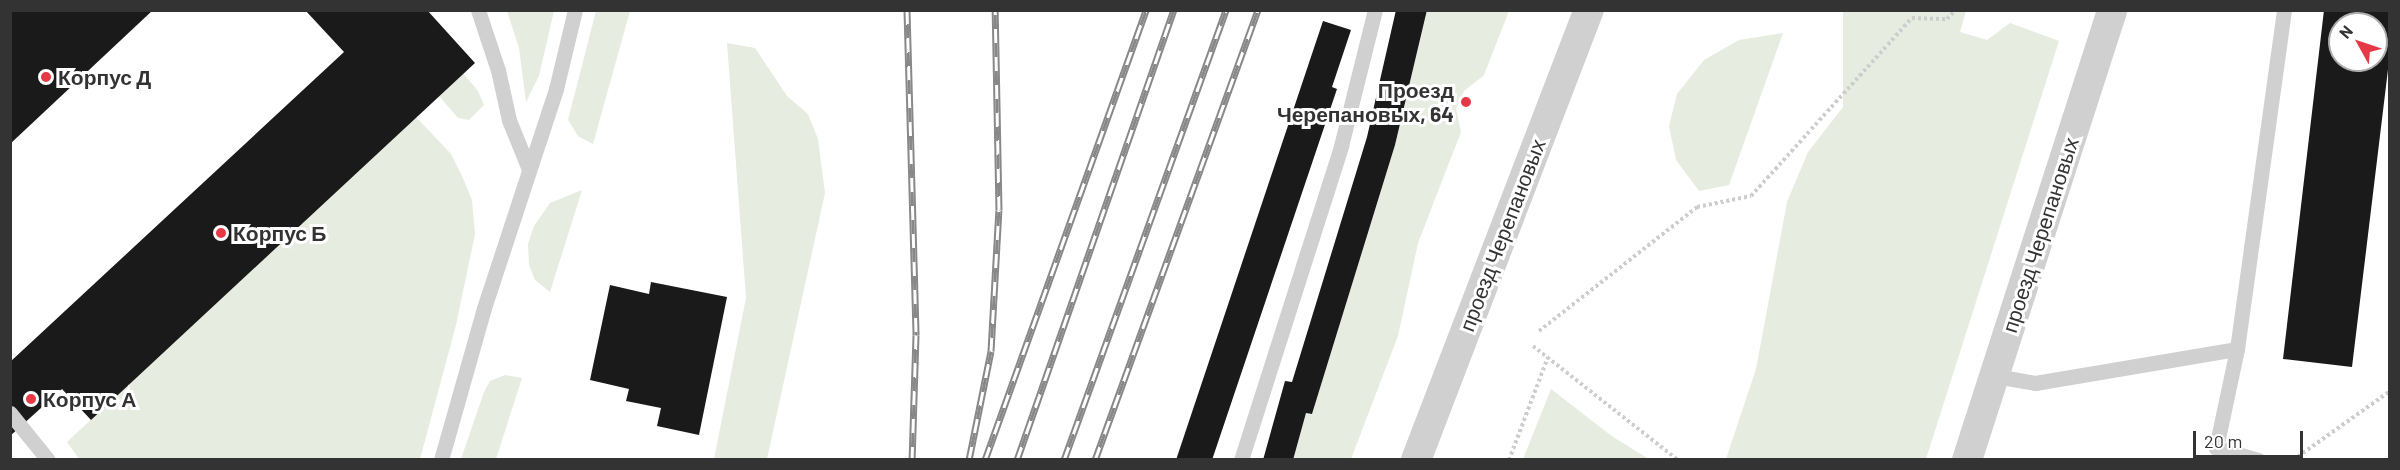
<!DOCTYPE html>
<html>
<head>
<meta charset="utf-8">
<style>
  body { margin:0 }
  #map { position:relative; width:2400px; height:470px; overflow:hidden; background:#fff; font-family:Barlow,sans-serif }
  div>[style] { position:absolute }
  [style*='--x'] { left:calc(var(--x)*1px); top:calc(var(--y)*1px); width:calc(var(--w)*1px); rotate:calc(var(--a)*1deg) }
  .green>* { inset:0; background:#e6ecdf }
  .building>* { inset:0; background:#1a1a1a }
  .path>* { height:4px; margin-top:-2px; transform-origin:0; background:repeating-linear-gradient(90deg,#cdcdcd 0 3px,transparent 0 6px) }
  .lane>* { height:15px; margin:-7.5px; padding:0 7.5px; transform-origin:7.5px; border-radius:7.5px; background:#d0d0d0 }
  .street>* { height:30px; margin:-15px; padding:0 15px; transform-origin:15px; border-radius:15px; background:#d0d0d0 }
  .rail>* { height:7px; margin-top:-3.5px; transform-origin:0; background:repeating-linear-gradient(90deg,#fff 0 14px,#888 0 28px); box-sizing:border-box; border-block:2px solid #888 }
  .dots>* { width:16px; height:16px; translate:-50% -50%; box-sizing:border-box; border:3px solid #fff; border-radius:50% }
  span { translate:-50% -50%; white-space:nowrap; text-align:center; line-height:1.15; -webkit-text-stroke:6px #fff; paint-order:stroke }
  .poi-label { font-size:21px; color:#333; font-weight:700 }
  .left { translate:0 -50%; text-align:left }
  .right { translate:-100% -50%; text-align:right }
  .street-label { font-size:21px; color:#333 }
  .frame { position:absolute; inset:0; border:12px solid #333; pointer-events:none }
  .north { position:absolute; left:2328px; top:12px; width:60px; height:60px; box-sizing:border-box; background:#fff; border:2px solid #adadad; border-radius:50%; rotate:310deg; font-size:16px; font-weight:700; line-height:24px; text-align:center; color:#333 }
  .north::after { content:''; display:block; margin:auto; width:21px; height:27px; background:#e63946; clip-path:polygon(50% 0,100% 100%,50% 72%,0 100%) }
  .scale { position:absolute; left:2193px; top:431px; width:110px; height:27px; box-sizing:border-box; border:3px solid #333; border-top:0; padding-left:8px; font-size:18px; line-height:21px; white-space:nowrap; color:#333; -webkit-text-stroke:4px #fff; paint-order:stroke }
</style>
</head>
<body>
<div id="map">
  <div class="green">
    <i style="clip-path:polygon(507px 11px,554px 11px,539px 76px,526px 102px,519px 48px)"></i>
    <i style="clip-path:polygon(596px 11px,630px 11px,593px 144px,578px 136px,568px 120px)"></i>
    <i style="clip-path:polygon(1427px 11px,1509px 11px,1484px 75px,1464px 91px,1456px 109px,1461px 132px,1418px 243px,1398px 336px,1351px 459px,1293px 460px,1306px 413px,1312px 414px,1395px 145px)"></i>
    <i style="clip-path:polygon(1843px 11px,1966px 11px,1960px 32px,1987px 40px,2010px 23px,2059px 41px,1926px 459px,1726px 459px,1756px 369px,1787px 202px,1808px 152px,1843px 107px)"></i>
    <i style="clip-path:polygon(1783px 33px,1729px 185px,1699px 191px,1676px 160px,1669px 126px,1677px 94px,1704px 60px,1739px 40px)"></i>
    <i style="clip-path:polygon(727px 43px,755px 48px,787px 96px,808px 114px,818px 139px,825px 193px,767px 459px,714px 459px,746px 298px)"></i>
    <i style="clip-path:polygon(463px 73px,478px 91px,484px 105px,469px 120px,458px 118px,439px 96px)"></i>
    <i style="clip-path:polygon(416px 117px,451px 154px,462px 176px,472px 200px,475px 234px,456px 325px,420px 459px,80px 460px,67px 442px)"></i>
    <i style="clip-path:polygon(582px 190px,550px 292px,535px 280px,529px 265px,528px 244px,534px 226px,550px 203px)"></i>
    <i style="clip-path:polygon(505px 375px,522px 378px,496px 459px,461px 459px,484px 392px,490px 381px)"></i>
    <i style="clip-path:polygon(1551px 389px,1613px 437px,1649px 459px,1523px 459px)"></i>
  </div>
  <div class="building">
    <i style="clip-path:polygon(10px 10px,153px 10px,10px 144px)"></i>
    <i style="clip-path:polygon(305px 10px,427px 10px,475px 63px,91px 420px,62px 389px,10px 436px,10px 362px,344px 52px)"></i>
    <i style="clip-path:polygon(1396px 10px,1427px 10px,1395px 145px,1312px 414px,1306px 413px,1293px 460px,1263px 460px,1285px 381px,1292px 382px,1367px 137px)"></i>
    <i style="clip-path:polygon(evenodd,2324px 10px,2390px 10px,2390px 53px,2352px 367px,2283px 359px,2324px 10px,2340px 24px,2376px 24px,2376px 60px,2340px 60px,2340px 24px)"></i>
    <i style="clip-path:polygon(1323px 21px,1351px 30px,1332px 87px,1337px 89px,1212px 460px,1176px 460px)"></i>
    <i style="clip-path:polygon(651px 282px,727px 297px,699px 435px,657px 426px,661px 408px,626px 401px,629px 389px,590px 380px,610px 285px,649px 294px)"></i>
  </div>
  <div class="path">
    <i style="--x:1539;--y:331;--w:201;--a:-38.1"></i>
    <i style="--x:1697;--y:207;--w:55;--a:-11.5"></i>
    <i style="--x:1751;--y:196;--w:240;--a:-47.9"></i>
    <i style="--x:1912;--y:18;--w:35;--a:2"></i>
    <i style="--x:1947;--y:19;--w:12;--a:-48"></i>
    <i style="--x:1533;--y:346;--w:184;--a:38.2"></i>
    <i style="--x:1509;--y:460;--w:110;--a:-69.3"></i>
    <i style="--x:2293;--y:460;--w:119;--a:-35.4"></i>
  </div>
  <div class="lane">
    <i style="--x:478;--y:10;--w:63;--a:71.6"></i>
    <i style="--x:498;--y:70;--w:51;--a:77.6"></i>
    <i style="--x:509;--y:120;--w:51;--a:68"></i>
    <i style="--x:2237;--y:349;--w:101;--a:102"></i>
    <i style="--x:2216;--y:448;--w:44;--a:15.9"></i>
    <i style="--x:1995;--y:376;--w:41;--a:9.9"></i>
    <i style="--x:2035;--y:383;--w:205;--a:-9.6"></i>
    <i style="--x:2237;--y:349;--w:342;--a:-82.1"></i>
    <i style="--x:10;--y:413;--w:60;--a:51"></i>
    <i style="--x:441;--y:460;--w:158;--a:-74.2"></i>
    <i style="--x:484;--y:308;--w:231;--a:-71.8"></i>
    <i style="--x:556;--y:89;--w:81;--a:-76.5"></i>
    <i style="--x:1241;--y:460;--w:330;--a:-72.3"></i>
    <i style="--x:1341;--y:146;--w:140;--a:-76"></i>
  </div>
  <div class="street">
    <i style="--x:1416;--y:460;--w:482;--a:-69"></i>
    <i style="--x:1967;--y:460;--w:473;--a:-72.1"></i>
  </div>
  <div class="rail">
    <i style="--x:907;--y:10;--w:325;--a:88.4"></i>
    <i style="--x:916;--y:335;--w:125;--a:91.8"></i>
    <i style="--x:969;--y:460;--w:111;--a:-78.6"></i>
    <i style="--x:991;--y:351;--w:141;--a:-86.8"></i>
    <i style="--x:999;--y:210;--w:200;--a:-91.1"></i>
    <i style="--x:985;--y:460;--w:478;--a:-70.3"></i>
    <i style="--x:1017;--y:460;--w:477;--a:-70.8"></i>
    <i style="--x:1064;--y:460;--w:478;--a:-70.2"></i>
    <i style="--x:1095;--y:460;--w:479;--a:-70.1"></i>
  </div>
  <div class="dots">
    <i style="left:46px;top:77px;background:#e63946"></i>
    <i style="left:1466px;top:102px;background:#e63946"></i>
    <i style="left:221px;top:233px;background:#e63946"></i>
    <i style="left:31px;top:399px;background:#e63946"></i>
  </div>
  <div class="poi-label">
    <span class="left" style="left:58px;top:77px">Корпус Д</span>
    <span class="right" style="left:1454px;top:102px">Проезд<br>Черепановых, 64</span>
    <span class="left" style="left:233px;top:233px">Корпус Б</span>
    <span class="left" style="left:43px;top:399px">Корпус А</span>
  </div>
  <div class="street-label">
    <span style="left:1502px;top:235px;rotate:-69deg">проезд Черепановых</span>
    <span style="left:2040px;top:235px;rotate:-72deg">проезд Черепановых</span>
  </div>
  <div class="frame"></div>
  <div class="north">N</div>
  <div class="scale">20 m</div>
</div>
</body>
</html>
